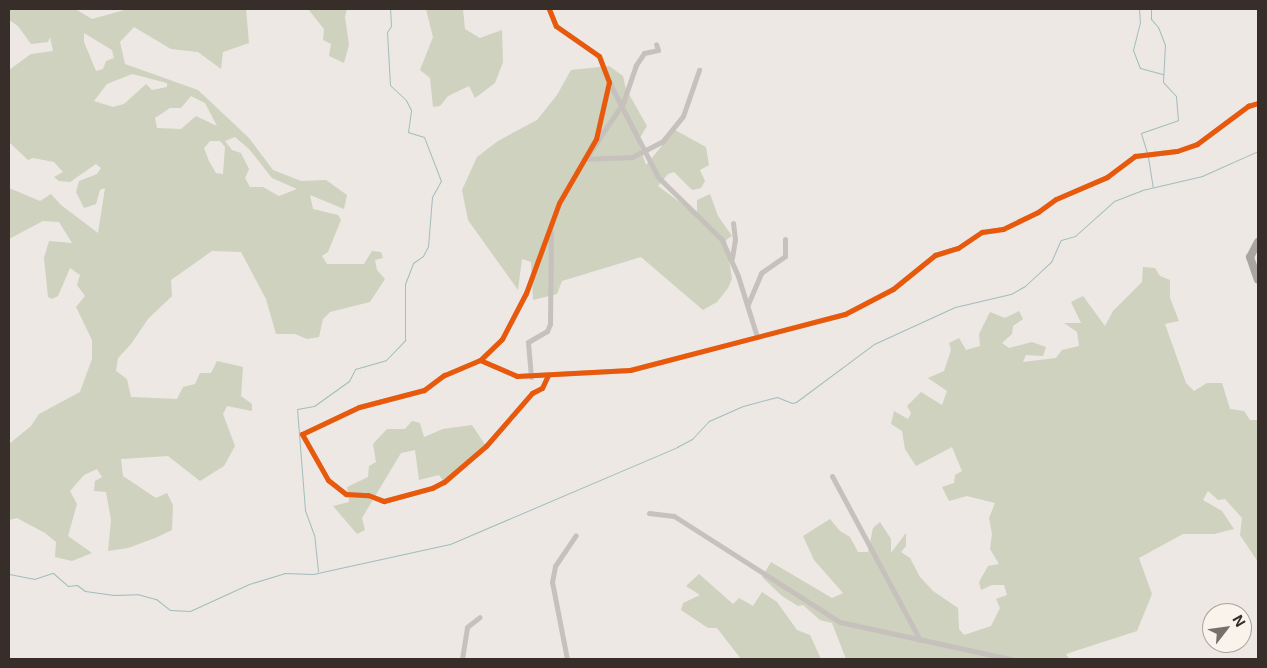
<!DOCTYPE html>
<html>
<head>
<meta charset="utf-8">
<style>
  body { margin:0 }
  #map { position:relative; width:1267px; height:668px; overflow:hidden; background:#ede8e3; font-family:Inter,sans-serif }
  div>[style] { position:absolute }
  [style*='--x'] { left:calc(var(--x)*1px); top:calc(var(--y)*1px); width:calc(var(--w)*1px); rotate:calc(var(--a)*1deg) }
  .green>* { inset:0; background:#ced2be }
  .stream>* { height:1px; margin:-0.5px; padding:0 0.5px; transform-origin:0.5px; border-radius:0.5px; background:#a1bdbd }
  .street>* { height:5px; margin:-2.5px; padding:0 2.5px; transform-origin:2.5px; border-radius:2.5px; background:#c6c1bc }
  .primary>* { height:8px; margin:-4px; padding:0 4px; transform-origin:4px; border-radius:4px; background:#aba5a1 }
  .cycleway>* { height:5px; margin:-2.5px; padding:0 2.5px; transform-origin:2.5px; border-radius:2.5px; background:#e8590c }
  span { translate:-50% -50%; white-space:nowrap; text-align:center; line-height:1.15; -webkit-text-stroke:4px #f9f3eb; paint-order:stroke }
  .frame { position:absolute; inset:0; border:10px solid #372e2a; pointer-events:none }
  .north { position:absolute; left:1202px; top:603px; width:50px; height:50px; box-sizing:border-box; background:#f9f3eb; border:1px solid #aba49e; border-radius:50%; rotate:60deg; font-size:14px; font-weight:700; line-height:20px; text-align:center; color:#372e2a }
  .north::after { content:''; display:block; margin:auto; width:18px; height:22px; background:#776f6b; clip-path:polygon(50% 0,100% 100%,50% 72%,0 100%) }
</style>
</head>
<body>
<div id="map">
  <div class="green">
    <i style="clip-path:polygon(evenodd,9px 9px,75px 9px,92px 19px,128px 9px,246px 9px,249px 43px,223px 52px,221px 69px,198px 52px,171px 49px,134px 27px,120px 42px,125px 64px,198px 90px,249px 138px,273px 170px,301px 181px,326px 180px,347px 195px,344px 209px,310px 195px,313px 209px,338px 215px,341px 220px,328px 252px,322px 256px,327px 264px,364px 264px,372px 251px,381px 252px,383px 258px,375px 260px,377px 270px,385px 279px,370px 302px,330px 312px,323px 319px,319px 337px,307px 339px,295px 334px,276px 334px,266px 299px,241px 252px,212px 251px,171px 280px,172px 296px,148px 319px,131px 344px,118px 358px,116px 371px,127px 379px,131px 397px,177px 399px,183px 387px,195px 384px,200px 373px,211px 373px,217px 361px,243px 367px,241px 396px,252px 404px,252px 411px,227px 406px,223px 414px,235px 446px,224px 466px,200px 481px,168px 456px,121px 459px,123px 476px,156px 498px,167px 493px,173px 505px,172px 530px,155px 538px,128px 548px,108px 551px,111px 520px,106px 492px,94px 491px,95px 481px,102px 477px,97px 469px,84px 475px,70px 491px,77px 504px,68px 536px,92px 553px,72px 561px,55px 557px,56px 542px,45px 533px,17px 518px,9px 520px,9px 444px,31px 426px,39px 414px,80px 392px,92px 359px,92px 340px,76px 307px,85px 296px,77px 285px,80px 275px,70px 268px,58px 296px,52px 299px,48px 297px,44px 258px,49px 241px,72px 243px,59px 222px,43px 221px,9px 239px,9px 188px,40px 201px,51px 194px,61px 205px,98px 233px,105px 188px,100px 190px,96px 204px,84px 208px,76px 192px,79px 181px,97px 174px,101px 168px,96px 164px,70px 182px,59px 181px,54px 177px,63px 172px,54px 162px,33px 158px,28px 160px,9px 142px,9px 70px,31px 54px,53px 51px,50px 37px,48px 42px,31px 44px,18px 26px,9px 20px,9px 9px,84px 33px,112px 50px,114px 58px,106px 61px,103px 69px,96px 71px,84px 42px,84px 33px,9px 9px,132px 74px,167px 83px,167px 87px,152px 90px,146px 84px,124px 104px,113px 107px,94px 101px,107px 84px,132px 74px,9px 9px,191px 96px,205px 103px,217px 126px,196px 116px,181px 129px,157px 128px,155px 118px,170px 108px,181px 108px,191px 96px,9px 9px,235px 137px,249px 149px,272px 178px,297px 189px,279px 196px,263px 187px,250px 187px,245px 178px,249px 169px,241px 153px,232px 150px,225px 141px,235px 137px,9px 9px,210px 141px,220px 141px,225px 147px,223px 174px,216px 173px,209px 161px,204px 148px,210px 141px)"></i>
    <i style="clip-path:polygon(308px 9px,347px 9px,345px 17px,349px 45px,344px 63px,329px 56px,331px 44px,323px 40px,324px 29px)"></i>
    <i style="clip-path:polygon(426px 9px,463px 9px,465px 29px,480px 38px,502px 30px,503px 62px,495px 83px,475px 98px,469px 86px,448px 96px,440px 106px,433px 107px,430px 78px,420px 70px,433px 37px)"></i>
    <i style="clip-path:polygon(609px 66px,623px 76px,626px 89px,647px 126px,638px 141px,646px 165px,675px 130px,706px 147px,709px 165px,700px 170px,705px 181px,701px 188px,692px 190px,674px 172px,668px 174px,658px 186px,697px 215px,697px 200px,710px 194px,718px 216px,732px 236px,726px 240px,732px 279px,728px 288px,717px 302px,703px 310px,641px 257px,562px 281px,557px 294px,533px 300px,531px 262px,522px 259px,518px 290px,468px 220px,462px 190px,477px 157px,498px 141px,537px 120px,557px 95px,571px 70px)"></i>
    <i style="clip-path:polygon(1143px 267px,1155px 268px,1160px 276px,1170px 280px,1170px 298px,1179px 321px,1165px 324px,1186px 383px,1194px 391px,1207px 383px,1222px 383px,1230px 409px,1244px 411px,1250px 420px,1258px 420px,1258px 562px,1240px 535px,1242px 518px,1225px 499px,1218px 500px,1208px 491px,1203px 500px,1222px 511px,1234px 529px,1214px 534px,1183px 534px,1139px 558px,1152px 594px,1137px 631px,1066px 654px,1069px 659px,846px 659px,832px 623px,820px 620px,803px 605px,798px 606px,782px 596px,762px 577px,771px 562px,832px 598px,843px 593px,814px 560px,803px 536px,830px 519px,840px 531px,850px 537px,858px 552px,868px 552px,873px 528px,880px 522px,891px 539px,891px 553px,906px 533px,906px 546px,901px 552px,910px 558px,920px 577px,933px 591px,958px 608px,959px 629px,964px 635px,991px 626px,1000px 608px,996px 599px,1007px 595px,1004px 585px,992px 585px,981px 590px,979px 582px,988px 566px,999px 564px,990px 549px,992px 534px,989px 518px,995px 503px,967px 496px,949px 501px,942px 487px,954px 483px,955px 475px,962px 471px,952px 447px,916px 466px,905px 449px,902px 431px,891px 424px,894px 411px,908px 419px,911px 413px,907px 406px,921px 392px,942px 405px,947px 391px,928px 378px,944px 371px,951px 350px,949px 343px,959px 338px,966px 350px,980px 346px,979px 334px,990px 312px,1005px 318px,1019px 311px,1023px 319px,1013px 326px,1012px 334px,1002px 343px,1009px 348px,1032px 342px,1046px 347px,1043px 356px,1026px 355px,1023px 362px,1056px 358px,1062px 350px,1079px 346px,1077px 332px,1064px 323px,1081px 323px,1071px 302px,1083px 296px,1105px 326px,1113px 311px,1142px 282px)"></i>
    <i style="clip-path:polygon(412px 421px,420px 423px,424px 437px,443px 429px,472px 425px,486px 446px,444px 482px,439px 475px,419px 480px,415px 450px,401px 453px,362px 518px,365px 530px,357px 534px,333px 506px,349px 502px,347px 487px,368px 477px,369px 466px,376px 462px,373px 444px,387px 429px,405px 429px)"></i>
    <i style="clip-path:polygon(699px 574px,733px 604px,739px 598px,753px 606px,762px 592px,777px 602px,797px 630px,810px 635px,821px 659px,741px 659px,717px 628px,708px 628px,681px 610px,683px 603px,700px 595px,686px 586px)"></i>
  </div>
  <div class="stream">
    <i style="--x:1139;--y:9;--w:13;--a:86"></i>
    <i style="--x:1140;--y:22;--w:29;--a:104"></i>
    <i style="--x:1133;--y:50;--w:19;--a:69"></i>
    <i style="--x:1140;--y:68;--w:24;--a:15"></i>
    <i style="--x:1147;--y:153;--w:21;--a:-107"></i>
    <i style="--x:1141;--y:133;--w:39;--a:-19"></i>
    <i style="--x:1178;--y:120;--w:24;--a:-95"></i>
    <i style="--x:1176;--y:96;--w:19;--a:-133"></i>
    <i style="--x:1163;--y:82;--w:37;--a:-87"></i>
    <i style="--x:1165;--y:45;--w:19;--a:-111"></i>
    <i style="--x:1158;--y:27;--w:11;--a:-131"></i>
    <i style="--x:1151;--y:19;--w:10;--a:-90"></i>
    <i style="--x:1148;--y:157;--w:30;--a:81"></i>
    <i style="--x:318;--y:571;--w:36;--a:-96"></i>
    <i style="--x:314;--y:535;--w:27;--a:-110"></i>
    <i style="--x:305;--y:510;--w:101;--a:-94.5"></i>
    <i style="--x:297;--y:409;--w:17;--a:-10"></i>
    <i style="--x:314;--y:406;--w:43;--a:-35.5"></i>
    <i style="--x:349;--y:381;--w:13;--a:-63"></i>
    <i style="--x:355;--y:369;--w:32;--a:-16"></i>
    <i style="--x:386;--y:360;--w:28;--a:-46"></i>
    <i style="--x:405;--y:340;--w:56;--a:-90"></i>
    <i style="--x:405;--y:284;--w:22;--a:-69"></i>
    <i style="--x:413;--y:263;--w:12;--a:-35"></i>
    <i style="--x:423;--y:256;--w:11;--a:-63"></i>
    <i style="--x:428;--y:246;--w:49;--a:-85.3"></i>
    <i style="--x:432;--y:197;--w:18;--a:-61"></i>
    <i style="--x:441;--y:181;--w:47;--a:-111.1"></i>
    <i style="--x:424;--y:137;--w:17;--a:-163"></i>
    <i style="--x:408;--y:132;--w:22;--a:-82"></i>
    <i style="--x:411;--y:110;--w:11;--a:-117"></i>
    <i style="--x:406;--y:100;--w:22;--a:-137"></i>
    <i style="--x:390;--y:85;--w:53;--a:-93.2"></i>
    <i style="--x:387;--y:32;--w:7;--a:-56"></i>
    <i style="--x:391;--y:26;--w:17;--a:-93"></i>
    <i style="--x:9;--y:574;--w:25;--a:11"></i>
    <i style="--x:34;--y:579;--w:20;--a:-18"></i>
    <i style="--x:53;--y:573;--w:20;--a:41"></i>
    <i style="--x:68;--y:586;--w:9;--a:-6"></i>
    <i style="--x:77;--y:585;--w:10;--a:37"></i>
    <i style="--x:85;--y:591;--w:29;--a:8"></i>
    <i style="--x:114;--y:595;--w:23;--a:-2"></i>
    <i style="--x:137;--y:594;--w:20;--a:15"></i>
    <i style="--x:156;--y:599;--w:18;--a:38"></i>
    <i style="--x:170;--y:610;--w:20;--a:3"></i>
    <i style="--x:190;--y:611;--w:65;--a:-24.6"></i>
    <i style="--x:249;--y:584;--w:37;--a:-17"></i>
    <i style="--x:284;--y:573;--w:29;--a:2"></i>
    <i style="--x:313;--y:574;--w:140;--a:-12.4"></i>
    <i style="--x:450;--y:544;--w:247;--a:-23.1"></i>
    <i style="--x:677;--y:447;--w:17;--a:-28"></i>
    <i style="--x:692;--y:439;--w:25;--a:-47"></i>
    <i style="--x:709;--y:421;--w:37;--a:-24"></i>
    <i style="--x:743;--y:406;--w:35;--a:-15"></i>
    <i style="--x:777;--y:397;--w:16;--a:22"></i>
    <i style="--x:792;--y:403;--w:4;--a:-14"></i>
    <i style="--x:796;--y:402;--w:97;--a:-36.6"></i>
    <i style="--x:874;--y:344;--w:89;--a:-24.6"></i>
    <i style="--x:955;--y:307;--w:57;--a:-13.1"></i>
    <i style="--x:1011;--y:294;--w:16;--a:-30"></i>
    <i style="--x:1025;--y:286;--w:35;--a:-43"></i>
    <i style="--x:1051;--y:262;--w:24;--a:-66"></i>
    <i style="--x:1061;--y:240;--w:15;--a:-16"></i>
    <i style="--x:1075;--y:236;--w:52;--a:-41.9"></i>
    <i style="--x:1114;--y:201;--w:30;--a:-21"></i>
    <i style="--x:1142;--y:190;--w:62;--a:-13.1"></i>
    <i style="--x:1202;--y:176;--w:61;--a:-24.1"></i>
  </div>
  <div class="street">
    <i style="--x:549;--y:9;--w:18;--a:68"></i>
    <i style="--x:556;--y:26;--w:52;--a:34.9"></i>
    <i style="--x:599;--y:56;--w:28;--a:69"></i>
    <i style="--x:609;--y:82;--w:58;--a:102.8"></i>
    <i style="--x:596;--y:139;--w:74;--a:120"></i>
    <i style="--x:559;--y:203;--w:96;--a:110.1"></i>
    <i style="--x:526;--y:293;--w:52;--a:117.6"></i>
    <i style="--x:502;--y:339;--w:30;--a:136"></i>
    <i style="--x:480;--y:360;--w:40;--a:23.4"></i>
    <i style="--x:517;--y:376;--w:113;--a:-3"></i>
    <i style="--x:630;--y:370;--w:222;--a:-14.6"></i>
    <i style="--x:845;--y:314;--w:54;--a:-27.5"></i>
    <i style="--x:893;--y:289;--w:54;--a:-39"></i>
    <i style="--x:935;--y:255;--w:24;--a:-17"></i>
    <i style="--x:958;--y:248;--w:29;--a:-34"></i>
    <i style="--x:982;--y:232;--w:21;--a:-8"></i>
    <i style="--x:1003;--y:229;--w:39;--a:-26"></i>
    <i style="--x:1038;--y:212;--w:22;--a:-36"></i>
    <i style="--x:1056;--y:199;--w:56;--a:-23.3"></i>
    <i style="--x:1107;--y:177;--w:35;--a:-37"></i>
    <i style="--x:1135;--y:156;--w:42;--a:-6.8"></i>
    <i style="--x:1177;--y:151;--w:21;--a:-19"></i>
    <i style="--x:1197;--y:144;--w:64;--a:-36.7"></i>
    <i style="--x:1248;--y:106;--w:10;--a:-17"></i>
    <i style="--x:609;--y:82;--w:107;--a:62.7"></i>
    <i style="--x:658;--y:177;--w:90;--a:44.5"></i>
    <i style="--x:722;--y:240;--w:39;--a:66"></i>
    <i style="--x:738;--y:276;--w:64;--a:72.7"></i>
    <i style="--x:588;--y:155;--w:63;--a:-56.1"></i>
    <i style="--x:623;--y:103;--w:40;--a:-71.1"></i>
    <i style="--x:636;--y:65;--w:14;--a:-56"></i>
    <i style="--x:644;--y:53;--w:14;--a:-12"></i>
    <i style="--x:658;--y:50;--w:6;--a:-108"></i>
    <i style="--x:584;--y:159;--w:48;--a:-2.4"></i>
    <i style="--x:632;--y:157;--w:34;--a:-27"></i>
    <i style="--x:662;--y:142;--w:33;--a:-51"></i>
    <i style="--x:683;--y:116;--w:49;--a:-70.8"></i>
    <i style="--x:732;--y:258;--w:19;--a:-81"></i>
    <i style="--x:735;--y:239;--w:16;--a:-97"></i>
    <i style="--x:748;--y:304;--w:34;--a:-67"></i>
    <i style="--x:761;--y:273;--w:29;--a:-35"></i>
    <i style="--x:785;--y:256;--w:17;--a:-90"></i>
    <i style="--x:480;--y:360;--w:39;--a:157"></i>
    <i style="--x:444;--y:375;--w:25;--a:143"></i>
    <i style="--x:424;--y:390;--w:67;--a:165.3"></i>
    <i style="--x:359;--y:407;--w:63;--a:154.7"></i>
    <i style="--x:302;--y:434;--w:53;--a:60.5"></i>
    <i style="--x:328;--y:480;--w:23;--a:38"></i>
    <i style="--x:346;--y:494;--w:22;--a:3"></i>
    <i style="--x:368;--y:495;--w:17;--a:21"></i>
    <i style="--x:384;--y:501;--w:50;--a:-15.2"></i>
    <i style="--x:432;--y:488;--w:13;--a:-27"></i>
    <i style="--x:444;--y:482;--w:55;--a:-40.6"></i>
    <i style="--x:486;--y:446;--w:70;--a:-49"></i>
    <i style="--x:532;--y:393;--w:11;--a:-27"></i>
    <i style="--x:542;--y:388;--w:14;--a:-65"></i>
    <i style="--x:531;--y:377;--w:35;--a:-95"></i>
    <i style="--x:528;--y:342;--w:22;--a:-30"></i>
    <i style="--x:547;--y:331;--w:8;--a:-67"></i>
    <i style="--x:550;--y:324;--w:92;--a:-89.4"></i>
    <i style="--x:832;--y:476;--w:186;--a:61.8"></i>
    <i style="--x:649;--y:513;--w:25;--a:7"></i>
    <i style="--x:674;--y:516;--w:197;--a:32.6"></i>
    <i style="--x:840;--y:622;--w:174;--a:12.3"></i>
    <i style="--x:462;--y:659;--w:32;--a:-81"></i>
    <i style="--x:467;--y:627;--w:16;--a:-38"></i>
    <i style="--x:567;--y:659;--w:78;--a:-101"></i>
    <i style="--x:552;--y:582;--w:16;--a:-79"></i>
    <i style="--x:555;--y:566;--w:37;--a:-56"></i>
  </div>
  <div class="primary">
    <i style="--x:1258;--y:242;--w:17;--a:118"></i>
    <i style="--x:1250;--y:257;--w:24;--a:71"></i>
  </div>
  <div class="cycleway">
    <i style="--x:549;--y:9;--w:18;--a:68"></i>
    <i style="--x:556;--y:26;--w:52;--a:34.9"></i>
    <i style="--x:599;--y:56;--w:28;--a:69"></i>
    <i style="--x:609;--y:82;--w:58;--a:102.8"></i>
    <i style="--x:596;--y:139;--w:74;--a:120"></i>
    <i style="--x:559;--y:203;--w:96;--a:110.1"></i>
    <i style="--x:526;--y:293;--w:52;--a:117.6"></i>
    <i style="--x:502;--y:339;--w:30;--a:136"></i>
    <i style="--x:480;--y:360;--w:40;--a:23.4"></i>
    <i style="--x:517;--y:376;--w:113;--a:-3"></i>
    <i style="--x:630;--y:370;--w:222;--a:-14.6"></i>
    <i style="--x:845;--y:314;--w:54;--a:-27.5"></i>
    <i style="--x:893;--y:289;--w:54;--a:-39"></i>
    <i style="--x:935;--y:255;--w:24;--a:-17"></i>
    <i style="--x:958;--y:248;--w:29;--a:-34"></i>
    <i style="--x:982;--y:232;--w:21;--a:-8"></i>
    <i style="--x:1003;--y:229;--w:39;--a:-26"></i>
    <i style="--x:1038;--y:212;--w:22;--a:-36"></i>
    <i style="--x:1056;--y:199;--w:56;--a:-23.3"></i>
    <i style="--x:1107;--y:177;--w:35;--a:-37"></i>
    <i style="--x:1135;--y:156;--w:42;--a:-6.8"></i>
    <i style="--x:1177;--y:151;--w:21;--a:-19"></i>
    <i style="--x:1197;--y:144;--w:64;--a:-36.7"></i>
    <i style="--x:1248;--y:106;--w:10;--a:-17"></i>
    <i style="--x:480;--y:360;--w:39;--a:157"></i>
    <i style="--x:444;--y:375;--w:25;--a:143"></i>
    <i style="--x:424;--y:390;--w:67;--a:165.3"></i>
    <i style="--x:359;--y:407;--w:63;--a:154.7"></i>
    <i style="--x:302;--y:434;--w:53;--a:60.5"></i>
    <i style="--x:328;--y:480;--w:23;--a:38"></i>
    <i style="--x:346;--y:494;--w:22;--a:3"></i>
    <i style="--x:368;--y:495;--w:17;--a:21"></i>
    <i style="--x:384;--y:501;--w:50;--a:-15.2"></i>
    <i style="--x:432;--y:488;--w:13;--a:-27"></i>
    <i style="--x:444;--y:482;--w:55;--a:-40.6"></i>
    <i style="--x:486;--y:446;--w:70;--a:-49"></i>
    <i style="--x:532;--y:393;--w:11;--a:-27"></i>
    <i style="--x:542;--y:388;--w:14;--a:-65"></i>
  </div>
  <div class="frame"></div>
  <div class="north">N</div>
</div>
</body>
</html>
